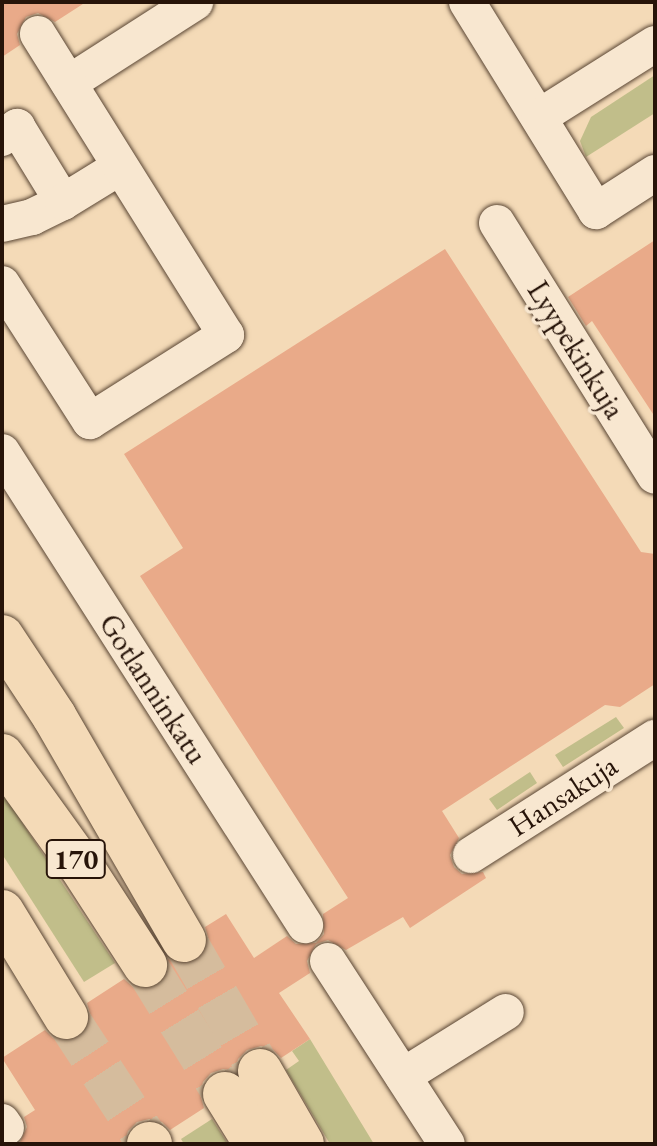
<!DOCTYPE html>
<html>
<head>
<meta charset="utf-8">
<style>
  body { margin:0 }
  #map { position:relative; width:657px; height:1146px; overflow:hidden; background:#f4dab7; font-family:"EB Garamond",serif }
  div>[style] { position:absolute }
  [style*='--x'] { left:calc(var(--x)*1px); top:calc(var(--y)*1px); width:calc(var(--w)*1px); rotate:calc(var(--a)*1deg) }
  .green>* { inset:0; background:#c1be8a }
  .building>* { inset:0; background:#e9aa89 }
  .highway-tunnel>* { height:44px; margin-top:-22px; transform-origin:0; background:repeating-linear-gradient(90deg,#d5bc9d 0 44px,transparent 0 66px) }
  .roads { filter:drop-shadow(0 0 2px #5a4634) drop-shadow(0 0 2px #5a4634) }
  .minor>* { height:36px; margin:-18px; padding:0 18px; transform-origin:18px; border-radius:18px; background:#f8e7d0 }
  .highway>* { height:44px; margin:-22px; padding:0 22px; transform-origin:22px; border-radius:22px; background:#f4dab7 }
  span { translate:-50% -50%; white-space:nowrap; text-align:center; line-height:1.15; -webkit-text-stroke:7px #f8e7d0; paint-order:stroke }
  .shield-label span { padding:2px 6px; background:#f8e7d0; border:2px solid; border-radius:6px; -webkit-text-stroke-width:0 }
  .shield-label { font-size:28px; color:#271409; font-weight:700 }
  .street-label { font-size:30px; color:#271409 }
  .frame { position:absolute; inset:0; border:4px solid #271409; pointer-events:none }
</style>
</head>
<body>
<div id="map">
  <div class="green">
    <i style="clip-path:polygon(655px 75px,655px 113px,586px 157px,580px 141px,591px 117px)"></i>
    <i style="clip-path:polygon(616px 717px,624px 728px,563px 767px,555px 755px)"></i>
    <i style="clip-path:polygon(530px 772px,537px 783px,497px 810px,489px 799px)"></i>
    <i style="clip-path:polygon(2px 792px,115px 963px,84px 982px,2px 854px)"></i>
    <i style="clip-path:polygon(310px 1039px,374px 1144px,330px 1144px,286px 1070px,299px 1061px,292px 1051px)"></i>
    <i style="clip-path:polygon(212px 1119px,228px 1144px,184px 1144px,181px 1139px)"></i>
  </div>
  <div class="building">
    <i style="clip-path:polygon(2px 2px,86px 2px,55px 22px,38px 13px,26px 17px,17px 34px,20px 45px,2px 57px)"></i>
    <i style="clip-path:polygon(655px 240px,655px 417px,592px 321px,586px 326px,568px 297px)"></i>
    <i style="clip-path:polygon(445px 249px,641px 552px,655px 554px,655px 684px,620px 707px,605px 705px,442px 811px,459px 838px,450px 855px,454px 867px,462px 874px,483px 872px,486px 878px,410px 928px,403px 917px,346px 950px,328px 940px,316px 944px,307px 961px,310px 973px,279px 993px,310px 1039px,281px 1058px,273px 1050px,261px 1046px,247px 1050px,238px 1059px,235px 1071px,223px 1069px,211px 1073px,203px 1082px,200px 1094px,204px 1108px,170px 1130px,162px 1122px,149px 1119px,137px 1122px,128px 1131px,124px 1144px,19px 1144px,27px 1127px,24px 1117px,35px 1110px,2px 1058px,45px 1030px,53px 1038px,66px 1042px,80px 1038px,87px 1030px,91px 1017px,87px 1003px,124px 979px,134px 988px,145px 990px,158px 986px,168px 976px,168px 959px,183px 965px,197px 961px,205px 953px,209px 941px,205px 927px,226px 914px,254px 958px,287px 936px,296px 944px,316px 943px,324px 934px,323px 914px,348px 898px,140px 576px,183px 548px,124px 454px)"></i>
  </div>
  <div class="highway-tunnel">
    <i style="--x:184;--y:940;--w:151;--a:59.9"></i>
    <i style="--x:145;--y:965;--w:152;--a:58.2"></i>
    <i style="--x:66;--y:1017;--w:152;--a:56.8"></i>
  </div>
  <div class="roads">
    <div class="minor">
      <i style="--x:467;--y:2;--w:246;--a:58.3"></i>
      <i style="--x:596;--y:211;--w:70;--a:-32.8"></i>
      <i style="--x:69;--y:83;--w:150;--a:-32.7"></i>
      <i style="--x:539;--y:117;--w:137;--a:-32.2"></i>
      <i style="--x:2;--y:138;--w:19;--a:-36"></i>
      <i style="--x:17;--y:127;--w:88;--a:58.5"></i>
      <i style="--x:497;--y:223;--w:298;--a:58"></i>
      <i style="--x:2;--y:224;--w:31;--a:-13"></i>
      <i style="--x:32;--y:217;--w:34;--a:-26"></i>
      <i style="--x:63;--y:202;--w:67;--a:-31.6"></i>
      <i style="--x:2;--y:284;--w:163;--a:57.3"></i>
      <i style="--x:90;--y:421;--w:161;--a:-32.3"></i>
      <i style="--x:226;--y:335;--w:355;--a:-122"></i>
      <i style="--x:2;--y:452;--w:562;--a:57.36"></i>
      <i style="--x:471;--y:855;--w:218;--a:-32.5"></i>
      <i style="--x:328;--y:961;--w:218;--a:57"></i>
      <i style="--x:403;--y:1076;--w:121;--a:-31.9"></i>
      <i style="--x:2;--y:1122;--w:7;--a:56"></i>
    </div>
    <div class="highway">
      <i style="--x:2;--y:637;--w:95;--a:56.6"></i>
      <i style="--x:54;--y:716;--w:259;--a:59.9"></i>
      <i style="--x:2;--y:756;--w:135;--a:54.3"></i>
      <i style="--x:81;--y:866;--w:118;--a:57.1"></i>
      <i style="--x:2;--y:912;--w:123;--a:58.6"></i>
      <i style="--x:260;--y:1071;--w:84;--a:60.1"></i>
      <i style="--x:225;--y:1094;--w:59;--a:58.2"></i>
      <i style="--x:149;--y:1144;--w:1;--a:0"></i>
    </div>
  </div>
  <div class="shield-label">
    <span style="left:76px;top:859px">170</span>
  </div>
  <div class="street-label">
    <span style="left:576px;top:350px;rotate:58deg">Lyypekinkuja</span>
    <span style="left:153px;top:689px;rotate:57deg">Gotlanninkatu</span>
    <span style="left:563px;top:796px;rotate:-33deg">Hansakuja</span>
  </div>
  <div class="frame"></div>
</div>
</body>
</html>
